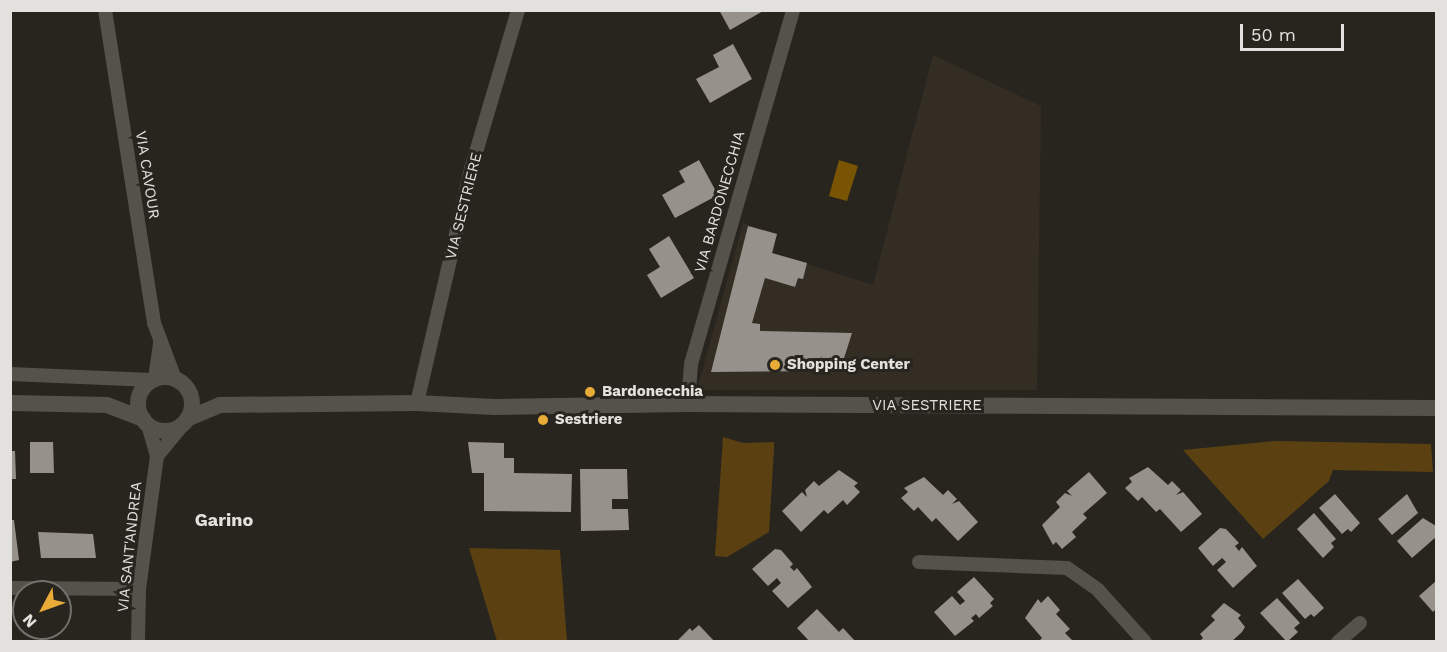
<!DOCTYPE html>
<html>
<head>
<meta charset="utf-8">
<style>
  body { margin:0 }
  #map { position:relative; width:1447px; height:652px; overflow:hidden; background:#28251f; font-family:"Work Sans",sans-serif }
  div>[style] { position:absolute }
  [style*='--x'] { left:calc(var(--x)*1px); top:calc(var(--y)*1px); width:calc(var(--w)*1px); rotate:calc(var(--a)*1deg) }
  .built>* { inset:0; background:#342d23 }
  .green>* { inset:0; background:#5b4111 }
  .water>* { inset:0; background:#795403 }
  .building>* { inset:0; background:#96928b }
  .minor>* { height:14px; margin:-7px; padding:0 7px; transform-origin:7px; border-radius:7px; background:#55514b }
  .secondary>* { height:16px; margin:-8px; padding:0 8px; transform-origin:8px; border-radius:8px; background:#55514b }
  .secondary>.ring { margin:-8px; padding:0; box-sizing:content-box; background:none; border:16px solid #55514b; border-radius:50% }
  .dots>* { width:16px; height:16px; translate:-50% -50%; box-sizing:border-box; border:3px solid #28251f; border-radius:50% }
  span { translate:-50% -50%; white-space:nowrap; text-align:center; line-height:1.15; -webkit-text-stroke:6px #28251f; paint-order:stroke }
  .street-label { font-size:15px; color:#e3e1dd }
  .poi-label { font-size:15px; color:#e3e1dd; font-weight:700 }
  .left { translate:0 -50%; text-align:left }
  .quarter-label { font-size:18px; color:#e3e1dd; font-weight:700 }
  .frame { position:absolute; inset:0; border:12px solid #e3e1dd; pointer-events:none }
  .north { position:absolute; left:12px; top:580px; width:60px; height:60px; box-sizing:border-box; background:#28251f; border:2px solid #73706b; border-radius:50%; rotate:229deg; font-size:16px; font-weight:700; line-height:24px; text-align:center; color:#e3e1dd }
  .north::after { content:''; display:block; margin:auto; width:21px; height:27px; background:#e9ab38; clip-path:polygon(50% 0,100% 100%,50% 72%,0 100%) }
  .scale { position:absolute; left:1240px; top:24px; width:104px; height:27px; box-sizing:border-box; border:3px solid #e3e1dd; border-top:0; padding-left:8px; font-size:18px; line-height:21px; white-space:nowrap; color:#e3e1dd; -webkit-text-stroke:4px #28251f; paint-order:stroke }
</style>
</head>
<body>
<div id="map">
  <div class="built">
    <i style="clip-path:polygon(933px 55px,1041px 106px,1037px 390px,697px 390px,743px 223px,777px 234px,773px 253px,873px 285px)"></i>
  </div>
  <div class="green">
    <i style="clip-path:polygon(723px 437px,743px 443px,774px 442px,774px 449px,769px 532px,727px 557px,715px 556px)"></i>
    <i style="clip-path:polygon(1274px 441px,1431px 444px,1433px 472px,1333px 470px,1329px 481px,1263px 539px,1183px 450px)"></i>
    <i style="clip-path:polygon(469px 548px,560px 550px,567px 641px,497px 641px)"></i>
  </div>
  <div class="water">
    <i style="clip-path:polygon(839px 160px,858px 166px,847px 201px,829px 196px)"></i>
  </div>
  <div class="building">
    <i style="clip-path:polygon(719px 10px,765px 10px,730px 30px)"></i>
    <i style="clip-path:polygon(733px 44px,752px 79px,710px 103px,696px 79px,719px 67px,713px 55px)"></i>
    <i style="clip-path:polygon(699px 160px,718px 195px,675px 218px,662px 195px,685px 182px,679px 171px)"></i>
    <i style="clip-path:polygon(748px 226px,777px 234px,772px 253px,807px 263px,803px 279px,798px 278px,795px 287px,765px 278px,752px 323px,760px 324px,760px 331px,852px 333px,840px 371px,711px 372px)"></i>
    <i style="clip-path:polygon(669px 236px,694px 278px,661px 298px,647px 275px,660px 267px,649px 249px)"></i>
    <i style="clip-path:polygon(30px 442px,53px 442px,54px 473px,30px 473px)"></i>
    <i style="clip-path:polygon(468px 442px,504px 443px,504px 458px,514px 458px,514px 473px,572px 474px,571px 512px,484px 511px,484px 473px,472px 473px)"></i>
    <i style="clip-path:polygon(10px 451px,15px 451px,16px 479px,10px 479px)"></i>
    <i style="clip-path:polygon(1148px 467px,1168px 485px,1172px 481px,1181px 490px,1176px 495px,1183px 492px,1202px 514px,1181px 532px,1160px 509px,1156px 512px,1142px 497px,1138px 501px,1125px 488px,1132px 482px,1129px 478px)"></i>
    <i style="clip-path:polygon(580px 469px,627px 469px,628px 499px,612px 499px,612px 509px,628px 509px,629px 530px,581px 531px)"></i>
    <i style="clip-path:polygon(839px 470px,858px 483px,854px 486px,860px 492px,847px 505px,843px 500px,828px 514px,824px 510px,801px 532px,782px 511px,802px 492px,807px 497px,805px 490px,814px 481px,819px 486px)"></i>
    <i style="clip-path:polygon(1089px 472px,1107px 493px,1083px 514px,1087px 518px,1072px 532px,1076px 537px,1062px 549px,1056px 542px,1053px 545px,1042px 525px,1060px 507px,1056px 502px,1065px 493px,1072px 496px,1067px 491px)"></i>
    <i style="clip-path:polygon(924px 477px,943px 495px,948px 490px,957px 499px,952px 504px,959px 501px,978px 522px,958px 541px,936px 518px,932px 522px,918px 507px,914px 511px,901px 498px,908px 492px,904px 488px)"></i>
    <i style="clip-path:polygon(1335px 494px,1360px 523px,1351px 532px,1348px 529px,1342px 534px,1319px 508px)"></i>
    <i style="clip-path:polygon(1407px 494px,1418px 513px,1392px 535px,1378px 519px)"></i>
    <i style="clip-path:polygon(1314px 513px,1336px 539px,1331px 543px,1334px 547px,1323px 558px,1297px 529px)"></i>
    <i style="clip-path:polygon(1423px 518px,1436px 526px,1436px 537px,1412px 558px,1397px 541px)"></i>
    <i style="clip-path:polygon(10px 520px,14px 520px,19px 560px,10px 562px)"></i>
    <i style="clip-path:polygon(1220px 528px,1226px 529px,1239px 543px,1235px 546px,1239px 551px,1242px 547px,1257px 566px,1233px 588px,1217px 570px,1226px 562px,1222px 558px,1213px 566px,1198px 548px)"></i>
    <i style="clip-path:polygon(38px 532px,93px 534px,96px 558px,41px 558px)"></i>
    <i style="clip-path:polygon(775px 549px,781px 550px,793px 564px,790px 567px,794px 571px,797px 568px,812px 587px,788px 608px,772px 591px,781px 583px,777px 578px,768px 586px,752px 569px)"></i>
    <i style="clip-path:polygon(974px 577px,994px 599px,990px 603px,993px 606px,979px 618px,976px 614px,971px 618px,974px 621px,955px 636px,934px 612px,952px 596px,960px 605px,965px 601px,957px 592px)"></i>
    <i style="clip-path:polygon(1298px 579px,1324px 608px,1314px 617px,1311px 614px,1305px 619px,1282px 593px)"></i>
    <i style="clip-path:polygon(1436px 581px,1436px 609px,1433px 612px,1419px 596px)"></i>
    <i style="clip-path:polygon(1048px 596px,1060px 610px,1056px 614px,1070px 629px,1065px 633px,1074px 642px,1038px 642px,1042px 638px,1025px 618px,1038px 599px,1041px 603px)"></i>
    <i style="clip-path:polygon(1277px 598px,1300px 623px,1294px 628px,1298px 632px,1287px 642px,1260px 613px)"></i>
    <i style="clip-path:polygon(1224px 603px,1241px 615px,1238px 618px,1245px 627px,1242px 632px,1231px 642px,1199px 642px,1203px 638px,1200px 634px,1215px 620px,1211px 616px)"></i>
    <i style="clip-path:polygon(817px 609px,839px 632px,843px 628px,856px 642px,810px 642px,797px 628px)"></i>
    <i style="clip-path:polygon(699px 625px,715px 642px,676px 642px,690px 628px,692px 631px)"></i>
  </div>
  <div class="minor">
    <i style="--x:105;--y:10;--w:317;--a:81.1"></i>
    <i style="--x:154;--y:323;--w:60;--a:69.4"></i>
    <i style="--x:10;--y:374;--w:142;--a:2.4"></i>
    <i style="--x:155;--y:379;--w:36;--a:-82"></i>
    <i style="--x:417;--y:403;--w:240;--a:-77"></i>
    <i style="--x:471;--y:169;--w:166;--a:-73.5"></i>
    <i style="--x:688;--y:404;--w:40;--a:-85.7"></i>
    <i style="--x:691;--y:364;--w:368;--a:-73.9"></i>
    <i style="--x:157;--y:456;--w:44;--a:-50.5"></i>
    <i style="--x:919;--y:562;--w:148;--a:2.3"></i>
    <i style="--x:1067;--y:568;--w:38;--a:35"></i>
    <i style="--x:1098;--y:590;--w:70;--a:47.9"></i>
    <i style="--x:10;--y:588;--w:129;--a:0.4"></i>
    <i style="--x:138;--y:642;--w:53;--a:-88.9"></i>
    <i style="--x:139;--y:589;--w:134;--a:-82.3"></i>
    <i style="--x:157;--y:456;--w:32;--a:-106"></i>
    <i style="--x:1338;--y:642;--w:29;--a:-41"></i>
  </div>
  <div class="secondary">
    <i class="ring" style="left:138px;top:377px;width:38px;height:38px"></i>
    <i style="--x:10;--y:403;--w:97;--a:1.2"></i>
    <i style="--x:107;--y:405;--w:39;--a:21"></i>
    <i style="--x:187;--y:419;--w:36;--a:-23"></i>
    <i style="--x:220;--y:405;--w:197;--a:-0.6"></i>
    <i style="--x:417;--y:403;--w:77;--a:3"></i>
    <i style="--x:494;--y:407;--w:194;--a:-0.9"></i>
    <i style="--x:688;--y:404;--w:748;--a:0.31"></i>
  </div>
  <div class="dots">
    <i style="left:775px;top:365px;background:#e9ab38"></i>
    <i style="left:590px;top:392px;background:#e9ab38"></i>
    <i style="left:543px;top:420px;background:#e9ab38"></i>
  </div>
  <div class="street-label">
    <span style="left:147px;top:175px;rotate:81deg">VIA CAVOUR</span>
    <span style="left:720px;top:202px;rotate:-74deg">VIA BARDONECCHIA</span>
    <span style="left:464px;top:206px;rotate:-76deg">VIA SESTRIERE</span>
    <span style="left:927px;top:406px">VIA SESTRIERE</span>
    <span style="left:130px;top:547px;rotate:-84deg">VIA SANT'ANDREA</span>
  </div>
  <div class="poi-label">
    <span class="left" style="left:787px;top:365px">Shopping Center</span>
    <span class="left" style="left:602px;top:392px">Bardonecchia</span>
    <span class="left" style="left:555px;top:420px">Sestriere</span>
  </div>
  <div class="quarter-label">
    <span style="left:224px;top:520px">Garino</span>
  </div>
  <div class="frame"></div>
  <div class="north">N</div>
  <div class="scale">50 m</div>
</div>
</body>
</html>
